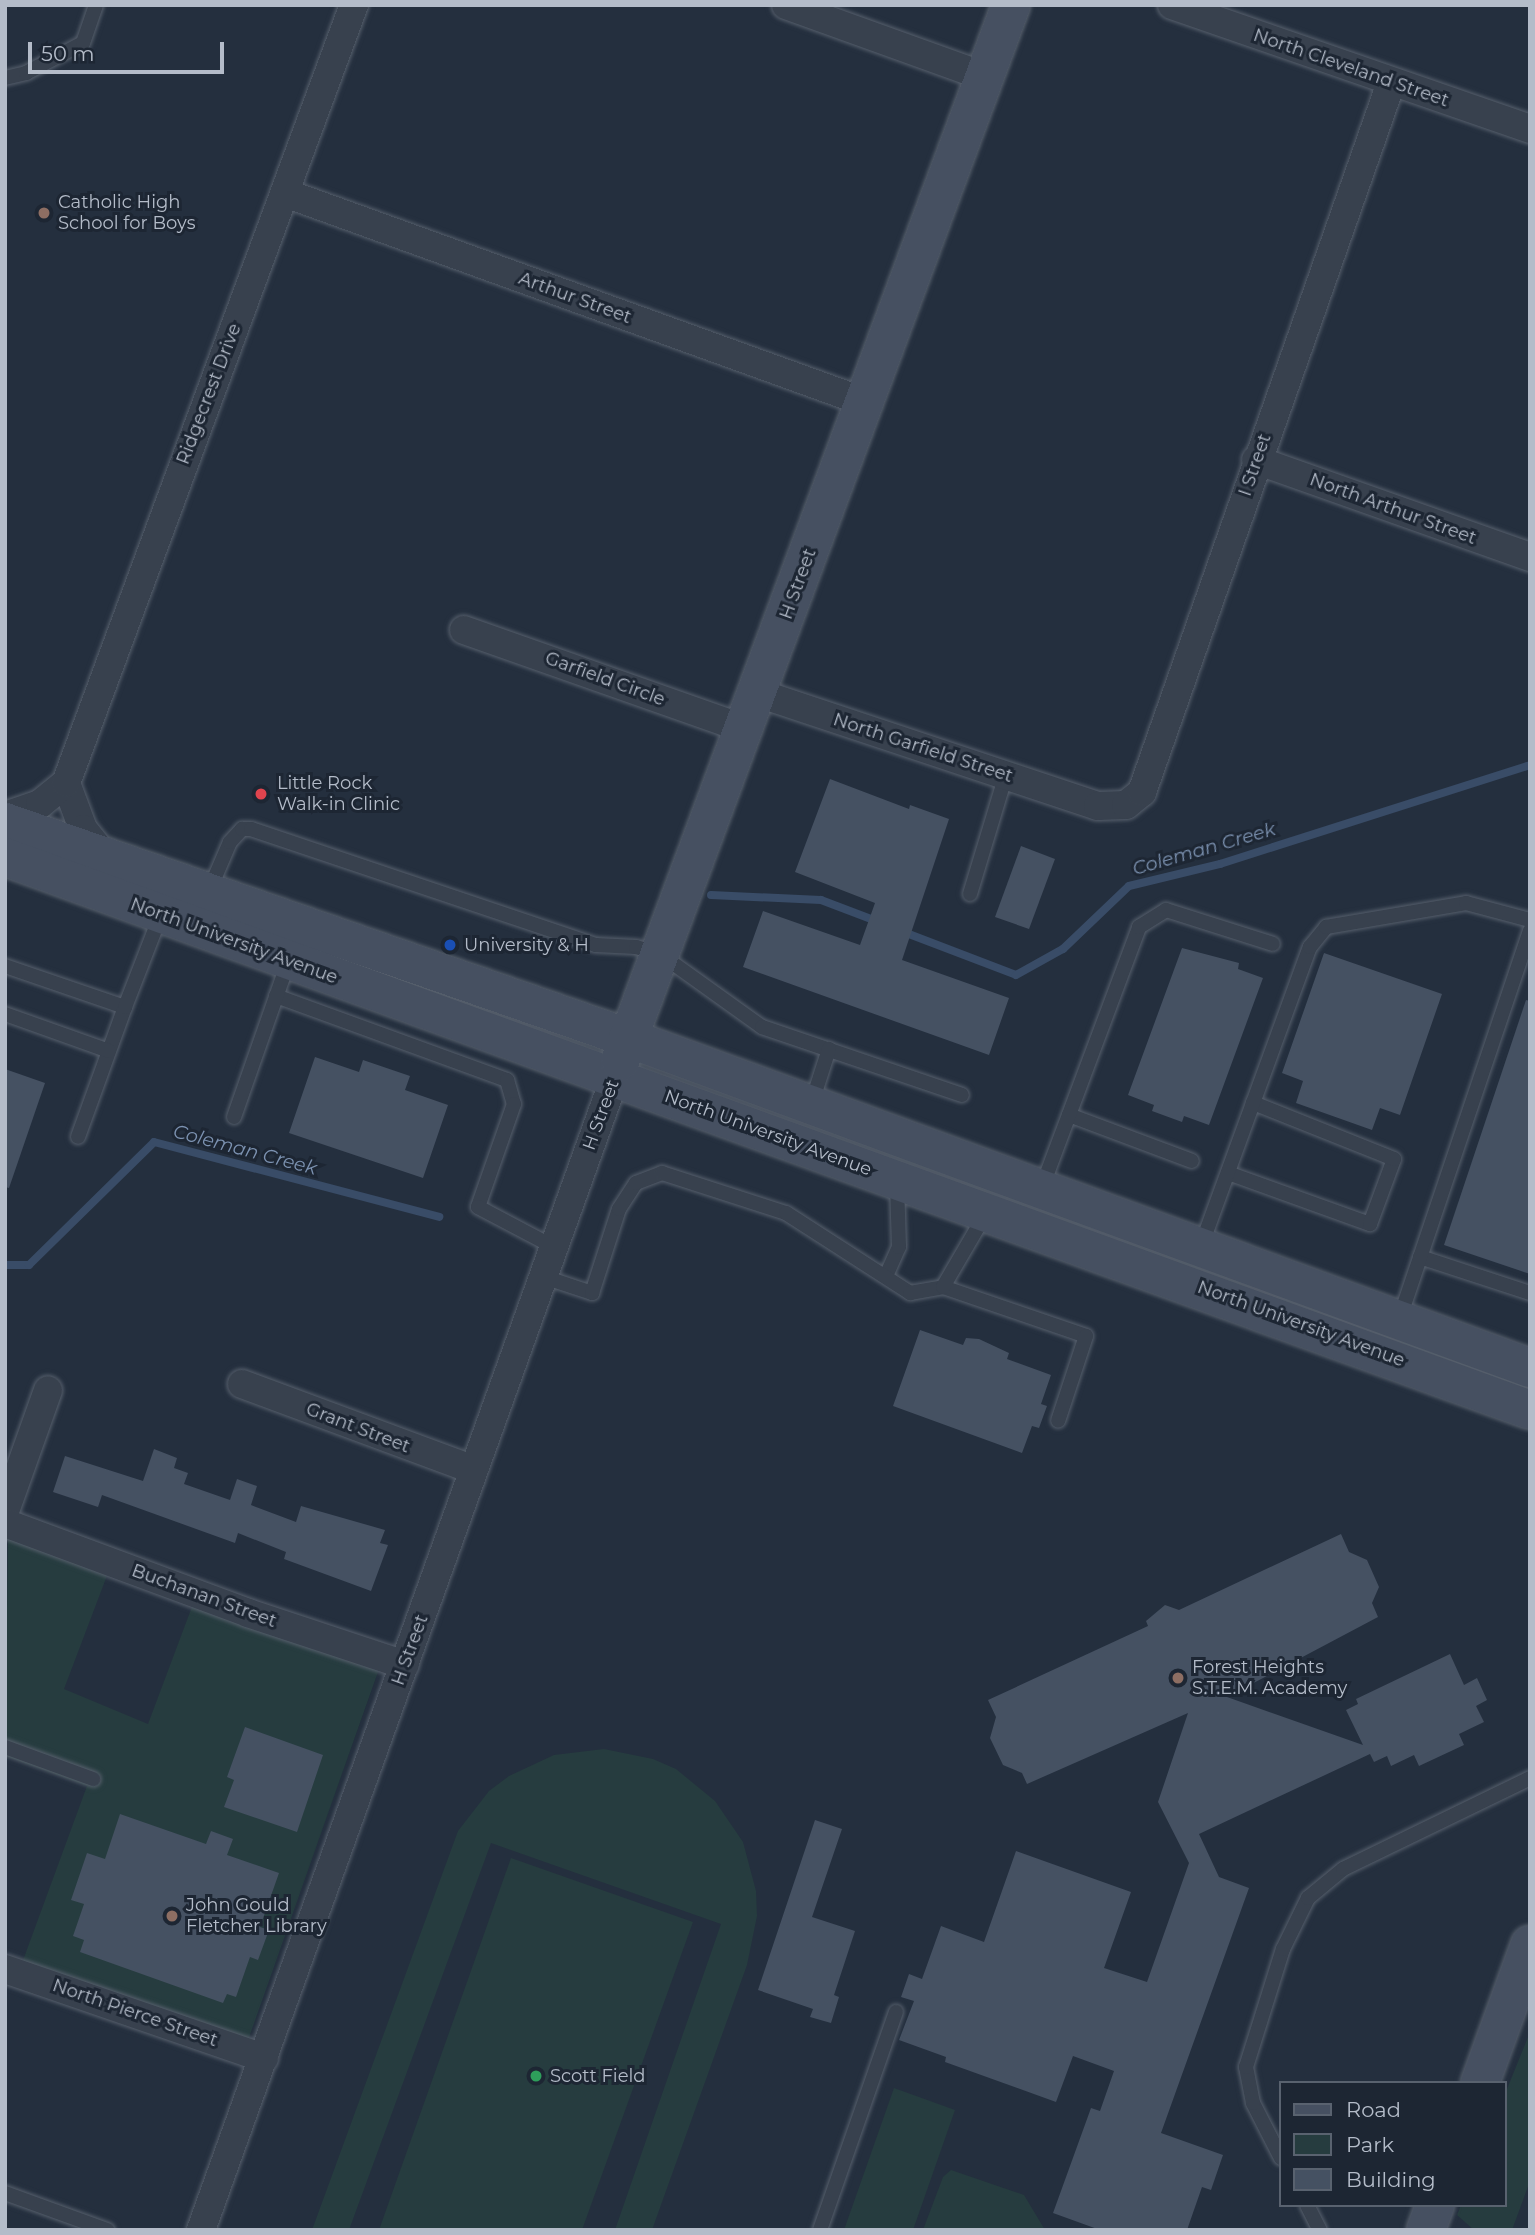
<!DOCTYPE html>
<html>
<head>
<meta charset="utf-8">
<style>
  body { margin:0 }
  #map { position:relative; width:1535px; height:2235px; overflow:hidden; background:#242f3e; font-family:Montserrat,sans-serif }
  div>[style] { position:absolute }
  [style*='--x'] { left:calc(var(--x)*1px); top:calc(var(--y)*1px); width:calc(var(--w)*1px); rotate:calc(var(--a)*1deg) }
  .green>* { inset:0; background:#263c3f }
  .stream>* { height:8px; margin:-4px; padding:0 4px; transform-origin:4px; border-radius:4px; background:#394c67 }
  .building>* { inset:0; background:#455162 }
  .roads { filter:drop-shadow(0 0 2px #565f6c) drop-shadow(0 0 2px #565f6c) }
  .lane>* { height:14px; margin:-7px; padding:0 7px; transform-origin:7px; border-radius:7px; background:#38414e }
  .street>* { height:28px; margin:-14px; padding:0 14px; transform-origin:14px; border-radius:14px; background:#38414e }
  .secondary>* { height:38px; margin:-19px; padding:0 19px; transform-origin:19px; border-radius:19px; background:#465061 }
  .dots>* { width:19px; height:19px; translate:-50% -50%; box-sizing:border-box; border:4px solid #1d2633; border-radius:50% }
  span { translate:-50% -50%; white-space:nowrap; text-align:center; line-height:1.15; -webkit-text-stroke:6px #1d2633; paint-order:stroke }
  .street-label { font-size:18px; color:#b4bcc9 }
  .poi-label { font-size:18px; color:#b4bcc9 }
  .left { translate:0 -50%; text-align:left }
  .water-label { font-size:19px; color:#7c92b1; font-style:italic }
  .frame { position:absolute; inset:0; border:7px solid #b4bcc9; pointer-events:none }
  .legend { position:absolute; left:1279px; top:2081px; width:228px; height:126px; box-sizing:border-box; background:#1d2633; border:2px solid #59626f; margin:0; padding:9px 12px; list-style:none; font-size:21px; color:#b4bcc9 }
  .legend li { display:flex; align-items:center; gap:14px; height:35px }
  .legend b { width:35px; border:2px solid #59626f }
  .scale { position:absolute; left:28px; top:42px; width:196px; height:32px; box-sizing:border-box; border:4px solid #b4bcc9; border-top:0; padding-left:9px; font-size:21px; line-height:24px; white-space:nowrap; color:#b4bcc9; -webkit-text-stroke:5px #1d2633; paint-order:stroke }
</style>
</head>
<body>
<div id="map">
  <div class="green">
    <i style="clip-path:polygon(8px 1535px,108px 1573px,64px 1689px,148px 1724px,193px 1604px,379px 1669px,247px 2043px,22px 1963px,87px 1786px,5px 1756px)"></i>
    <i style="clip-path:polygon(604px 1749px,653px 1759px,676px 1769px,715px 1801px,743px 1842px,756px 1891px,757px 1916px,747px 1965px,652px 2230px,615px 2230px,721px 1924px,491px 1843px,349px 2230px,312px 2230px,458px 1831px,489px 1791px,509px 1776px,554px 1755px)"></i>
    <i style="clip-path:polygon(511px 1858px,693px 1922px,582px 2230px,379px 2230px)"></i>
    <i style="clip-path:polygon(1530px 2032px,1530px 2181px,1512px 2230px,1474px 2230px,1457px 2215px,1461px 2205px,1505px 2205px,1505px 2094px)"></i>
    <i style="clip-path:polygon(894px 2088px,955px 2110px,913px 2230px,844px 2230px)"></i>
    <i style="clip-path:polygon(951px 2170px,1024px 2195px,1045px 2230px,923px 2230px,943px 2177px)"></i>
  </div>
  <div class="stream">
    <i style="--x:711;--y:895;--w:110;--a:2.6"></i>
    <i style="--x:821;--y:900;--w:62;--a:20.8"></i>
    <i style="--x:901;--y:931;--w:123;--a:20.9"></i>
    <i style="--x:1016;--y:975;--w:54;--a:-29"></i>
    <i style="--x:1063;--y:949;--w:91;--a:-43.7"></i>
    <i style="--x:1129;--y:886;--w:94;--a:-13.6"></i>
    <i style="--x:1220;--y:864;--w:325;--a:-17.7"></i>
    <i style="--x:5;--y:1265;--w:24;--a:0"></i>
    <i style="--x:29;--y:1265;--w:175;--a:-44.5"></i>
    <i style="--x:154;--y:1142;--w:295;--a:14.7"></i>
  </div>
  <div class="building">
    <i style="clip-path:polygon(830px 779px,909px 809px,910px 805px,949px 819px,902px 960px,1009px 998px,989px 1055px,743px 967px,763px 911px,860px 945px,875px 903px,795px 872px)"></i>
    <i style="clip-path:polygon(1021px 846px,1055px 859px,1029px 929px,995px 917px)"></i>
    <i style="clip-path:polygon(1182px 948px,1239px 963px,1238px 969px,1263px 978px,1209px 1125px,1184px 1116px,1182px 1122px,1152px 1111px,1154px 1105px,1128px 1095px)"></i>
    <i style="clip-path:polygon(1324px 953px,1442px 994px,1400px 1115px,1380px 1108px,1372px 1130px,1296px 1103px,1303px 1081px,1282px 1073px)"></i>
    <i style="clip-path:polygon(1526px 1000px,1530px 1001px,1530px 1274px,1444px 1245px)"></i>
    <i style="clip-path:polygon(315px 1057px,359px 1072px,363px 1060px,410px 1076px,405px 1090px,448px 1105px,423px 1178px,289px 1133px)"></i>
    <i style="clip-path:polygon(5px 1069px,45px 1083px,9px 1188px,5px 1187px)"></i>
    <i style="clip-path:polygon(920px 1330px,963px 1345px,966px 1338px,979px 1339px,1009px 1353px,1007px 1359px,1051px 1375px,1041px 1404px,1047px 1406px,1039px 1428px,1032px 1426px,1022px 1453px,893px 1406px)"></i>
    <i style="clip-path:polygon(154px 1449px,177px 1458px,174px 1468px,188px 1473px,184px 1484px,230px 1500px,237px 1479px,257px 1486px,251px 1505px,296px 1522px,301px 1506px,385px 1530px,380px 1543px,388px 1545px,371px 1591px,284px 1559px,286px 1552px,238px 1533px,235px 1543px,102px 1495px,98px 1507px,53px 1492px,65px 1456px,143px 1481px)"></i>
    <i style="clip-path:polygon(1341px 1534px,1349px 1552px,1367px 1560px,1379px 1587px,1372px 1603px,1378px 1617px,1227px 1697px,1363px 1745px,1346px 1710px,1358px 1704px,1356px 1699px,1450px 1654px,1464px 1685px,1477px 1678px,1487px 1700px,1476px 1706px,1484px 1722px,1459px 1734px,1464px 1745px,1419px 1766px,1414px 1755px,1391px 1766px,1387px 1756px,1374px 1762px,1370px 1754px,1199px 1834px,1219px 1877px,1249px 1888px,1161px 2133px,1223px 2155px,1211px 2190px,1202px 2187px,1187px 2230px,1100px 2230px,1053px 2213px,1091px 2108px,1100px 2111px,1114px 2071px,1073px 2056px,1056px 2102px,945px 2062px,946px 2057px,899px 2040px,914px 2001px,901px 1997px,909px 1974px,922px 1979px,941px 1926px,984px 1942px,1016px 1851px,1131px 1892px,1104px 1968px,1147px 1982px,1189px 1863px,1158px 1802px,1188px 1713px,1027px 1784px,1022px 1773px,1003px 1765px,990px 1738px,996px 1717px,988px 1700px,1148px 1626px,1146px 1621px,1165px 1605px,1179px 1610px)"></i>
    <i style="clip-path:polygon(245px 1727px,323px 1755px,297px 1832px,224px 1807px,234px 1780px,227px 1777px)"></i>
    <i style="clip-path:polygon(120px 1814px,206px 1844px,211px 1831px,233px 1839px,227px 1855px,279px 1873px,260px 1927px,269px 1930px,258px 1960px,250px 1957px,236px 1997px,227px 1994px,223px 2003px,80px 1952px,84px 1940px,73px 1936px,84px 1904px,71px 1900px,87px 1853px,105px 1859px)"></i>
    <i style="clip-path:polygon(815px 1820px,842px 1829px,812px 1917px,855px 1931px,834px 1995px,839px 1997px,831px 2023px,810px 2017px,813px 2009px,758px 1990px)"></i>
  </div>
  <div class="roads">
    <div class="lane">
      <i style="--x:5;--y:78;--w:22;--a:-13"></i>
      <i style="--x:26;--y:73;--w:64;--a:-27.8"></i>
      <i style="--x:83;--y:43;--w:40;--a:-71.1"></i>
      <i style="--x:209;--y:891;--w:53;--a:-66.8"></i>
      <i style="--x:230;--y:842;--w:18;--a:-47"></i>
      <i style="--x:242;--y:829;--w:9;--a:0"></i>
      <i style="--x:251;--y:829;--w:364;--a:18.6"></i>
      <i style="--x:596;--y:945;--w:40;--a:2.9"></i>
      <i style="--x:636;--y:947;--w:25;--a:16"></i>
      <i style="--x:660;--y:954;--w:125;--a:35.6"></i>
      <i style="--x:762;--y:1027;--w:211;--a:18.8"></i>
      <i style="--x:970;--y:894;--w:124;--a:-73.2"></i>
      <i style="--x:5;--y:966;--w:127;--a:18.9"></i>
      <i style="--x:125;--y:1007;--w:138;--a:109.9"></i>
      <i style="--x:276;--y:996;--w:246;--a:20"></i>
      <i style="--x:507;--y:1080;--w:25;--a:74"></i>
      <i style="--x:514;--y:1104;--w:109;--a:109.3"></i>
      <i style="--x:478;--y:1207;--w:86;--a:27.8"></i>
      <i style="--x:125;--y:1007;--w:100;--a:-68.8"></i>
      <i style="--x:5;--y:1014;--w:110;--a:19.6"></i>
      <i style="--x:811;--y:1105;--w:59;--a:-72.2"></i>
      <i style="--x:1069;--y:1115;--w:131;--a:20.5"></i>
      <i style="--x:234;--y:1117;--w:163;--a:-70.7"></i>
      <i style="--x:1228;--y:1173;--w:151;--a:19.8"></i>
      <i style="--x:1370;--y:1224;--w:69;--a:-69.7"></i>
      <i style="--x:1394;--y:1159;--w:152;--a:-158.3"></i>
      <i style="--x:1042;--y:1187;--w:278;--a:-69.5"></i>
      <i style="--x:1139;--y:927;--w:32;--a:-32"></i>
      <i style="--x:1166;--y:910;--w:112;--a:17.6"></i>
      <i style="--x:1201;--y:1246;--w:318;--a:-70"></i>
      <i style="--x:1310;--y:947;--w:26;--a:-51"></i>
      <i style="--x:1326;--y:927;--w:142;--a:-9.7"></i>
      <i style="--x:1466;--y:903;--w:66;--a:14.9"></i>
      <i style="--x:1420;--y:1257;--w:116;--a:18.1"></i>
      <i style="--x:886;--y:1276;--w:32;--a:-66"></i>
      <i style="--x:899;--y:1247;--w:62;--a:-91.8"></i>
      <i style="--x:544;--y:1277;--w:51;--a:18.4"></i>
      <i style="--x:592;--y:1293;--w:88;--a:-72.2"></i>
      <i style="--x:619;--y:1209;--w:31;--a:-57"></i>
      <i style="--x:636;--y:1183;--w:28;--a:-21"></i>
      <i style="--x:662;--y:1173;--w:130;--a:17.9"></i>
      <i style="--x:786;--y:1213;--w:148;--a:32.8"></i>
      <i style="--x:910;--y:1293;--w:34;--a:-10"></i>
      <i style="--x:943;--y:1287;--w:151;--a:18.9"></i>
      <i style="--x:1086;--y:1336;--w:89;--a:108.2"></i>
      <i style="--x:943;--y:1287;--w:86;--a:-59.8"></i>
      <i style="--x:1399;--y:1320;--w:411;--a:-71.4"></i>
      <i style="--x:5;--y:1747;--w:94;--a:20"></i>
      <i style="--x:1281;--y:2158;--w:62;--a:-117"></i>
      <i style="--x:1253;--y:2103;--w:37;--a:-101"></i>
      <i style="--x:1246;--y:2067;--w:124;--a:-72.6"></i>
      <i style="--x:1283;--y:1949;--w:57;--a:-63.9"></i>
      <i style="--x:1308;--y:1898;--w:45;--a:-39.6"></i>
      <i style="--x:1343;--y:1869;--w:208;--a:-25.9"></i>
      <i style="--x:5;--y:2193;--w:109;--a:19.9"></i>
      <i style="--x:1307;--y:2205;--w:28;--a:63"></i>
      <i style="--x:820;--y:2230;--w:231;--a:-70.8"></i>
    </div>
    <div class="street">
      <i style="--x:786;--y:5;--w:209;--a:19.8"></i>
      <i style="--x:1172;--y:5;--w:379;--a:19.1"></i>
      <i style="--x:285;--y:193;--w:617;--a:19.82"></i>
      <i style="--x:1256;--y:460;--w:291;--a:19.5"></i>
      <i style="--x:464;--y:630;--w:298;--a:19.4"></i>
      <i style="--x:758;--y:693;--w:358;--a:18.4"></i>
      <i style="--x:1098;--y:806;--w:28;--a:-2"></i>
      <i style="--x:1126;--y:805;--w:21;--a:-39"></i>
      <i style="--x:1142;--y:792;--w:751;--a:-70.65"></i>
      <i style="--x:66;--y:783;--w:49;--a:69.7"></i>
      <i style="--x:83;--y:829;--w:36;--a:51"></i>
      <i style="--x:5;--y:816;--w:37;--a:-19"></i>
      <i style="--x:40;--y:804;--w:33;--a:-39"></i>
      <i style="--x:66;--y:783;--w:830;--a:-69.69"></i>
      <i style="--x:242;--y:1384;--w:247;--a:20.3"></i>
      <i style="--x:5;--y:1511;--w:128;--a:-70.4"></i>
      <i style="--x:5;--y:1523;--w:259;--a:20.3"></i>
      <i style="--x:248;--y:1613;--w:165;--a:18.3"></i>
      <i style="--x:5;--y:1969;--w:274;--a:19"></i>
      <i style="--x:201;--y:2230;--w:1225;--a:-70.25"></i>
    </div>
    <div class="secondary">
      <i style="--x:5;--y:822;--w:659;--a:19.12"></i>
      <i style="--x:628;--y:1038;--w:960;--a:20.1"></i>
      <i style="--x:5;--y:857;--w:1622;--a:19.93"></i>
      <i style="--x:620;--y:1061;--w:1126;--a:-69.68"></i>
      <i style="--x:1480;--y:2083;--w:147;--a:-70.1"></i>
      <i style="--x:1426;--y:2230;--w:27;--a:-70"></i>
    </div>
  </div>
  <div class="dots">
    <i style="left:44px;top:213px;background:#8d6e63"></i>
    <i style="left:261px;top:794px;background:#e0444e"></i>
    <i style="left:450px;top:945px;background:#1a4fb4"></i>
    <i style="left:1178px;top:1678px;background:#8d6e63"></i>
    <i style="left:172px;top:1916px;background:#8d6e63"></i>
    <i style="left:536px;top:2076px;background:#2e9e5b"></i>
  </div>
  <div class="street-label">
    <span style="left:1351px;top:68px;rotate:19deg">North Cleveland Street</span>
    <span style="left:575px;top:298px;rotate:20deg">Arthur Street</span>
    <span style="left:209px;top:394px;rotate:-69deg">Ridgecrest Drive</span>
    <span style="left:1255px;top:465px;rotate:-71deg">I Street</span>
    <span style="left:1393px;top:509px;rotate:20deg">North Arthur Street</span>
    <span style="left:798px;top:584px;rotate:-70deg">H Street</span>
    <span style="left:605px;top:679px;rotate:20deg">Garfield Circle</span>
    <span style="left:923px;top:748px;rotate:18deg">North Garfield Street</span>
    <span style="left:234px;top:941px;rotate:20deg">North University Avenue</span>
    <span style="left:601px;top:1115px;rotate:-70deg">H Street</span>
    <span style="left:768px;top:1133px;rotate:20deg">North University Avenue</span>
    <span style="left:1301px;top:1324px;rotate:20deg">North University Avenue</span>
    <span style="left:358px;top:1428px;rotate:21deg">Grant Street</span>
    <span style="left:204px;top:1596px;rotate:20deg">Buchanan Street</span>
    <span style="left:410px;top:1650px;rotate:-70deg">H Street</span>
    <span style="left:135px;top:2013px;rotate:19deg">North Pierce Street</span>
  </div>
  <div class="poi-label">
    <span class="left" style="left:58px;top:213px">Catholic High<br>School for Boys</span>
    <span class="left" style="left:277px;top:794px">Little Rock<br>Walk-in Clinic</span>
    <span class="left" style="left:464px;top:945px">University &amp; H</span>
    <span class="left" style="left:1192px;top:1678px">Forest Heights<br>S.T.E.M. Academy</span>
    <span class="left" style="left:186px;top:1916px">John Gould<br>Fletcher Library</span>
    <span class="left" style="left:550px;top:2076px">Scott Field</span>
  </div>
  <div class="water-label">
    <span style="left:1204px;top:849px;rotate:-16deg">Coleman Creek</span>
    <span style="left:245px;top:1150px;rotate:15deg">Coleman Creek</span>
  </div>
  <div class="frame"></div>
  <ul class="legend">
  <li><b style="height:9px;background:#465061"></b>Road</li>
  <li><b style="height:19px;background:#263c3f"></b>Park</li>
  <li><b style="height:19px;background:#455162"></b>Building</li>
  </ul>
  <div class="scale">50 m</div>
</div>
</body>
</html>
